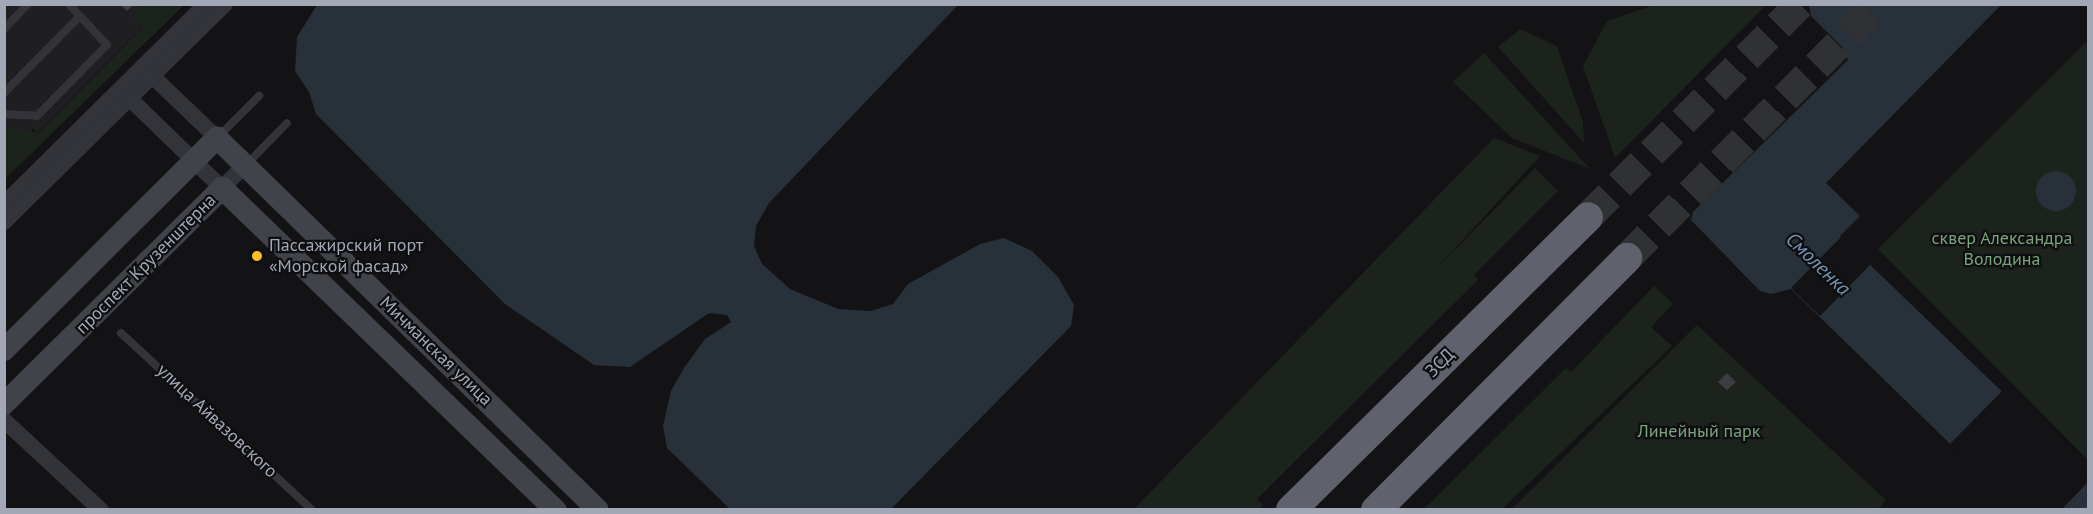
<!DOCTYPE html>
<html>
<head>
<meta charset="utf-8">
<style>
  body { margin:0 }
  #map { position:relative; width:2093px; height:514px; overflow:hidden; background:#131315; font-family:"PT Sans",sans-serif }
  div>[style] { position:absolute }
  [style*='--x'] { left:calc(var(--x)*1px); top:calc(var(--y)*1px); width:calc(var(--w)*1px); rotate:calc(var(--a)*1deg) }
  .built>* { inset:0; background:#1f1f22 }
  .green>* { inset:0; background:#1b231c }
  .water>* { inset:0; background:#28313a }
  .round { border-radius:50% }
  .pier>* { inset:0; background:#131315 }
  .building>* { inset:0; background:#3c3d43 }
  .motorway-tunnel>* { height:30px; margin-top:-15px; transform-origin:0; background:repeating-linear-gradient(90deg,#303135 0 30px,transparent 0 45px) }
  .service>* { height:8px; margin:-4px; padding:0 4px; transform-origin:4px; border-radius:4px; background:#33343a }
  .minor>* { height:16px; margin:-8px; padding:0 8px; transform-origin:8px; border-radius:8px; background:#33343a }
  .secondary>* { height:22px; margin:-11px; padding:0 11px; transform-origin:11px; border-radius:11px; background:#41434a }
  .motorway>* { height:30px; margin:-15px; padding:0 15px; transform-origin:15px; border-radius:15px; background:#5f626c }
  .dots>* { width:16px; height:16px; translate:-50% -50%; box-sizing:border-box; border:3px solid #0e0e10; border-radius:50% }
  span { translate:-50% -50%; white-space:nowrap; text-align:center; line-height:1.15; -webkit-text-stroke:4.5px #0e0e10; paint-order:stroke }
  .park-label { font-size:18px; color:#78a47c }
  .poi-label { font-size:18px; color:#a3a8b7 }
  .left { translate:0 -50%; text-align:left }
  .street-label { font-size:18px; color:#a3a8b7 }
  .water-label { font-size:20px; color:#7695b6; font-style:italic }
  .frame { position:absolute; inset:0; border:6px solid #a3a8b7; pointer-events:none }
</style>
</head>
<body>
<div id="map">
  <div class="built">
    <i style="clip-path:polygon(5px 5px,164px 5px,37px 133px,33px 129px,5px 156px)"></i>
  </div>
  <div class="green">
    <i style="clip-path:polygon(145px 4px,184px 5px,5px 179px,5px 127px,38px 133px,142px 28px,133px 17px)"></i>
    <i style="clip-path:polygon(1657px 4px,1766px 5px,1615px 158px,1583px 66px,1607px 21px)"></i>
    <i style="clip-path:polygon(1520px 29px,1557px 46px,1583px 122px,1584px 143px,1498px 47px)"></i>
    <i style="clip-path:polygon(2088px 40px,2088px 460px,1878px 249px)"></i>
    <i style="clip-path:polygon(1484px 53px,1590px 169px,1512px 138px,1453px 82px)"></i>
    <i style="clip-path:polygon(1494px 138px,1540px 156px,1434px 271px,1535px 168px,1558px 191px,1474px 275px,1478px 280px,1257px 499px,1263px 505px,1258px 510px,1134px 509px)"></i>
    <i style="clip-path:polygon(1654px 286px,1673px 304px,1651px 327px,1672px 346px,1502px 509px,1424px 509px,1566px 368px,1571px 372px)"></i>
    <i style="clip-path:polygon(1697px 325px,1886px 500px,1877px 510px,1511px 510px)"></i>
  </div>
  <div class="water">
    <i style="clip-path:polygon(317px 5px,958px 5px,769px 203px,756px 226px,754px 246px,762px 264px,790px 289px,838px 309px,871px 311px,893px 304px,908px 284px,980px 244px,1004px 238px,1032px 251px,1058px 277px,1074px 305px,1071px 326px,891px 509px,730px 509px,667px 448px,663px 426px,671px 391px,684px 368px,705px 339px,731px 322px,727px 315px,709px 313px,630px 367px,594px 365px,505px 304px,316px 114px,309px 92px,295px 71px,297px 37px)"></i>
    <i style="clip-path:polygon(1809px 5px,2001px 5px,1826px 183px,1860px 216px,1840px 236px,2088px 474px,2088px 509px,2017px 509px,1791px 289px,1771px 294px,1760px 291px,1691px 220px,1693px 212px,1848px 60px,1842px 47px,1811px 16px)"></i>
    <i class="round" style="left:2036px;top:171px;width:40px;height:40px"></i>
  </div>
  <div class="pier">
    <i style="clip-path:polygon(1841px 237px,1870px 265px,1820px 316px,1791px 288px)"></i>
    <i style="clip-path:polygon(2002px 391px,2088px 474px,2088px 482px,2062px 509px,2017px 509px,1949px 445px)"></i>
  </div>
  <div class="building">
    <i style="clip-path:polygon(120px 4px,134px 4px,127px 11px)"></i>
    <i style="clip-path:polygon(1727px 373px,1736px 382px,1727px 390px,1718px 382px)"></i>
  </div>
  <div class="motorway-tunnel">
    <i style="--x:1588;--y:217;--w:301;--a:-45.1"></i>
    <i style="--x:1627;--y:258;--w:357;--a:-45.3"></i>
  </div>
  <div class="service">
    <i style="--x:4;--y:29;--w:35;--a:-46"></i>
    <i style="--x:4;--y:93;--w:108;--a:-45.4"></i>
    <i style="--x:80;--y:16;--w:16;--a:-133"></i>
    <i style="--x:4;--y:114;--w:33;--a:3"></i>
    <i style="--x:37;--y:116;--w:100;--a:-45.4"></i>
    <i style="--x:107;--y:45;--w:40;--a:-133"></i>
    <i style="--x:219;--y:136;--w:57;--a:-45"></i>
    <i style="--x:247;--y:164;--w:57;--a:-45.7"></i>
    <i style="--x:121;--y:333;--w:260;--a:42.8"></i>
  </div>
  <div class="minor">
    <i style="--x:146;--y:70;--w:98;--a:43.8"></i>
    <i style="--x:124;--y:93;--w:136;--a:44.1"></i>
    <i style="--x:222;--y:188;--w:31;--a:-45"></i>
    <i style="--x:4;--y:204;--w:284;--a:-44.7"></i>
    <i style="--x:4;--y:222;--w:310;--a:-44.6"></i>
    <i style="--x:4;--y:420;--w:132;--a:42.9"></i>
  </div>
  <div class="secondary">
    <i style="--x:4;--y:350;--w:301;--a:-44.9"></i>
    <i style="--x:217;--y:138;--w:532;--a:44.32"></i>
    <i style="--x:4;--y:404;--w:307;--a:-44.7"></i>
    <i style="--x:222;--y:188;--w:464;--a:44"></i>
  </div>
  <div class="motorway">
    <i style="--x:1291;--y:510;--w:417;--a:-44.6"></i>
    <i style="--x:1376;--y:510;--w:356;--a:-45.1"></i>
  </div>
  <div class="dots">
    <i style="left:257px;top:256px;background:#ffbe21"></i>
  </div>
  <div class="park-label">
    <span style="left:2002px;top:249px">сквер Александра<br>Володина</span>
    <span style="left:1699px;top:431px">Линейный парк</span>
  </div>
  <div class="poi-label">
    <span class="left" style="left:269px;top:256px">Пассажирский порт<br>«Морской фасад»</span>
  </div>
  <div class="street-label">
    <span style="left:146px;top:264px;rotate:-45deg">проспект Крузенштерна</span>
    <span style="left:436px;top:351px;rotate:44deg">Мичманская улица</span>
    <span style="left:1440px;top:363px;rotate:-45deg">ЗСД</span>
    <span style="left:217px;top:421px;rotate:43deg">улица Айвазовского</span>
  </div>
  <div class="water-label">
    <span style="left:1818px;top:264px;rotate:44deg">Смоленка</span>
  </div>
  <div class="frame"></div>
</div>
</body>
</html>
